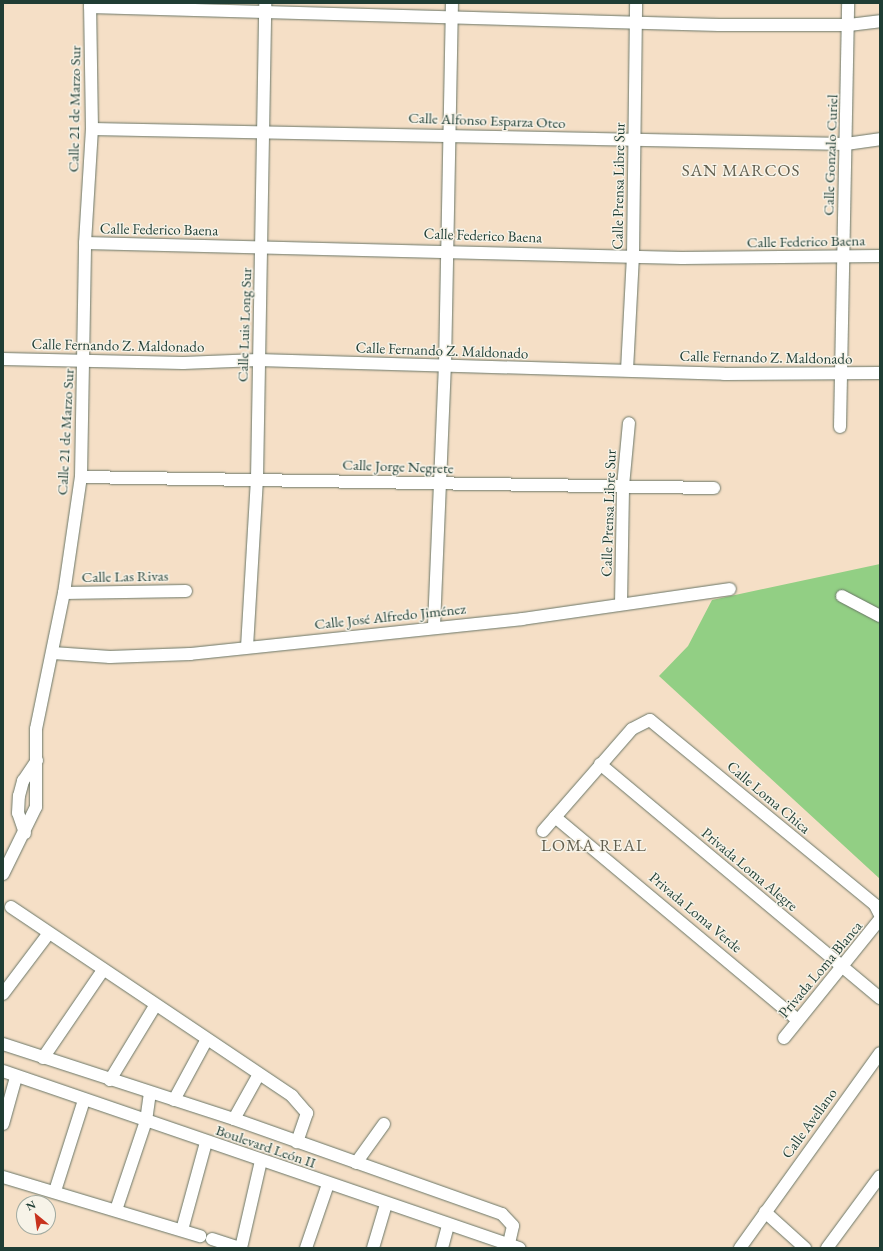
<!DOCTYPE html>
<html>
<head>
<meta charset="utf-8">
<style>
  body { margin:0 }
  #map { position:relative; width:883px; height:1251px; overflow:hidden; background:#f5dfc6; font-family:"EB Garamond",serif }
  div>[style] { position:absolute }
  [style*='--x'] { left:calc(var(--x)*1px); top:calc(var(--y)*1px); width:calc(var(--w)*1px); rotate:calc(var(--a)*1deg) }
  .green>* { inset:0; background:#92cf84 }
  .roads { filter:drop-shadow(0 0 1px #6a7667) drop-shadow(0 0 1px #6a7667) }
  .minor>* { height:12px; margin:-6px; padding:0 6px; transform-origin:6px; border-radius:6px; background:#fff }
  span { translate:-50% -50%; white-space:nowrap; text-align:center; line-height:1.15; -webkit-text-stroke:3px #f7f3e8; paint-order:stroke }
  .street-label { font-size:15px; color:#1f3d34 }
  .quarter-label { font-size:17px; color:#605d4d; letter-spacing:1px }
  .frame { position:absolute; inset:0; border:4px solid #1f3d34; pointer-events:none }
  .north { position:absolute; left:16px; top:1195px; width:40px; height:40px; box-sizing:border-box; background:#f7f3e8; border:1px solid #a1aaa0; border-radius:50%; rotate:331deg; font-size:11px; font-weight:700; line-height:16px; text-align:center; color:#1f3d34 }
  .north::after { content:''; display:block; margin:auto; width:14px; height:18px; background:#c8321e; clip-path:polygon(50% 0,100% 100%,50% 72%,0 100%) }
</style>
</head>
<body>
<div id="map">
  <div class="green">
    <i style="clip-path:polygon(880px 564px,880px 879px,659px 676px,688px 646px,712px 600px)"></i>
  </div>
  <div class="roads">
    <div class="minor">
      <i style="--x:90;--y:7;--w:629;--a:1.64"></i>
      <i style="--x:719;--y:25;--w:130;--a:0"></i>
      <i style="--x:849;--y:25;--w:31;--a:-7"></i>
      <i style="--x:92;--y:129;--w:754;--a:1.14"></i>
      <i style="--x:846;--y:144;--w:34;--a:-8"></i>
      <i style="--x:85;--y:243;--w:597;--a:1.44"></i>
      <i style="--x:682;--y:258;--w:198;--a:-0.6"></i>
      <i style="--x:3;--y:359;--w:180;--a:1.3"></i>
      <i style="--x:183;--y:363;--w:75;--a:-2.3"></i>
      <i style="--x:258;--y:360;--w:466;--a:1.7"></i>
      <i style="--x:724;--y:374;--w:156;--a:-0.4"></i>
      <i style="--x:627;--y:370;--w:114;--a:-87"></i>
      <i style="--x:633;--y:256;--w:253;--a:-89.3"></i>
      <i style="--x:840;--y:427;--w:424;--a:-88.9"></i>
      <i style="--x:81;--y:477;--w:633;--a:1"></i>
      <i style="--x:64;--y:593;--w:122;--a:-0.9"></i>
      <i style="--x:842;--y:596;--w:43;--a:27.8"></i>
      <i style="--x:621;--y:604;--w:118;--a:-89"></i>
      <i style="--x:623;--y:486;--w:63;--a:-84.6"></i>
      <i style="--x:434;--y:626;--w:260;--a:-87.6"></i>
      <i style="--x:445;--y:366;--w:363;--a:-88.9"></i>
      <i style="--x:247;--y:647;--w:168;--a:-86.6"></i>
      <i style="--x:257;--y:479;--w:476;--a:-89"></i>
      <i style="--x:53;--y:653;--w:57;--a:4"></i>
      <i style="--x:110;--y:657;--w:80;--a:-2.1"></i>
      <i style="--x:190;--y:654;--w:334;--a:-6"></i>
      <i style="--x:522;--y:619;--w:210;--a:-8.2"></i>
      <i style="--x:600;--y:764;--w:365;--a:39.9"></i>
      <i style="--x:555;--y:817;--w:315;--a:39.9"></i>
      <i style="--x:543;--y:831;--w:135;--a:-48.9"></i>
      <i style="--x:632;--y:729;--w:20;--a:-27"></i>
      <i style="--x:650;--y:720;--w:291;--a:39.4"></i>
      <i style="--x:875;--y:905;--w:11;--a:63"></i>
      <i style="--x:25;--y:833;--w:21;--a:-109"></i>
      <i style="--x:18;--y:813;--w:17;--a:-87"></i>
      <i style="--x:19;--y:796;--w:16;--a:-75"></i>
      <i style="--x:23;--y:781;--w:25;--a:-56"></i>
      <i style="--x:3;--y:874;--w:75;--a:-63.8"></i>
      <i style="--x:36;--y:807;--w:78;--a:-90"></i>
      <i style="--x:36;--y:729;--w:139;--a:-78.4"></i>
      <i style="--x:64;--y:593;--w:117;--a:-81.7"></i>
      <i style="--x:81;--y:477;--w:234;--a:-89"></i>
      <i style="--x:85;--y:243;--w:114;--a:-86.5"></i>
      <i style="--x:92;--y:129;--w:126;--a:-90.9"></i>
      <i style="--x:11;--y:907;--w:339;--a:33.9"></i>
      <i style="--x:292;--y:1096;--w:23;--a:49"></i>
      <i style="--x:307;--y:1113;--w:31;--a:109"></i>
      <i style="--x:3;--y:994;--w:76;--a:-53"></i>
      <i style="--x:784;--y:1038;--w:153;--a:-51.1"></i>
      <i style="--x:3;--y:1044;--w:243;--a:18"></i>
      <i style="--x:234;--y:1119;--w:284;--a:19.5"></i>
      <i style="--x:502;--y:1214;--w:16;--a:47"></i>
      <i style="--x:513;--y:1226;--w:23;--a:103"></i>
      <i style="--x:43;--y:1058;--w:107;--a:-55.7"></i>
      <i style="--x:3;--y:1071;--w:546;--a:18.93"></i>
      <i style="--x:110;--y:1080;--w:87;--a:-58.7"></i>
      <i style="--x:174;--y:1100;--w:69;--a:-61.6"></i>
      <i style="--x:234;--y:1119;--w:51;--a:-60.9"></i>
      <i style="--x:3;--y:1124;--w:49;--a:-74.5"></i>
      <i style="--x:356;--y:1163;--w:48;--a:-54.3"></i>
      <i style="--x:3;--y:1177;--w:206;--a:16.7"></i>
      <i style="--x:55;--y:1191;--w:96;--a:-72.3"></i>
      <i style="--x:116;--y:1210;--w:94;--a:-71.4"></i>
      <i style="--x:146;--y:1121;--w:28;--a:-82"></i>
      <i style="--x:765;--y:1212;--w:54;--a:42"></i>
      <i style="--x:182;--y:1230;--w:91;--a:-74.7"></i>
      <i style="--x:212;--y:1239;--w:29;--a:18"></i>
      <i style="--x:241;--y:1248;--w:89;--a:-77.1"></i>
      <i style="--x:306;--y:1248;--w:68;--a:-71"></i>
      <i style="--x:373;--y:1248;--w:46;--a:-73.5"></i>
      <i style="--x:442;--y:1248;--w:24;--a:-75"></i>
      <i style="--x:740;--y:1248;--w:240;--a:-54.3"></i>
      <i style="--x:827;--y:1248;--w:89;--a:-53.6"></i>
    </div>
  </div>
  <div class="street-label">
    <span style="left:74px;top:109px;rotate:-89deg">Calle 21 de Marzo Sur</span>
    <span style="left:487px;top:120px;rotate:2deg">Calle Alfonso Esparza Oteo</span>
    <span style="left:830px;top:155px;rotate:-88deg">Calle Gonzalo Curiel</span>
    <span style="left:618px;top:186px;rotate:-89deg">Calle Prensa Libre Sur</span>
    <span style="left:159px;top:229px;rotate:1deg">Calle Federico Baena</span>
    <span style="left:483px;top:235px;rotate:2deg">Calle Federico Baena</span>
    <span style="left:806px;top:241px;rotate:-1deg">Calle Federico Baena</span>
    <span style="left:244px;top:325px;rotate:-88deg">Calle Luis Long Sur</span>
    <span style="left:118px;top:345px;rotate:1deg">Calle Fernando Z. Maldonado</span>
    <span style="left:442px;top:350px;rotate:2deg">Calle Fernando Z. Maldonado</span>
    <span style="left:766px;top:357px;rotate:1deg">Calle Fernando Z. Maldonado</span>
    <span style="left:65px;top:432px;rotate:-87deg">Calle 21 de Marzo Sur</span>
    <span style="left:398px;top:466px;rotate:2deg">Calle Jorge Negrete</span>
    <span style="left:608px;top:513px;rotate:-88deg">Calle Prensa Libre Sur</span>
    <span style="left:125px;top:576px;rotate:-1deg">Calle Las Rivas</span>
    <span style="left:390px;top:616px;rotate:-6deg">Calle José Alfredo Jiménez</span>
    <span style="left:769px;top:797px;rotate:40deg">Calle Loma Chica</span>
    <span style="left:750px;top:869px;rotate:40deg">Privada Loma Alegre</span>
    <span style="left:696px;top:912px;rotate:40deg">Privada Loma Verde</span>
    <span style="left:820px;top:969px;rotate:-50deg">Privada Loma Blanca</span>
    <span style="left:809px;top:1123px;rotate:-54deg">Calle Avellano</span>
    <span style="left:266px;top:1146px;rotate:19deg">Boulevard León II</span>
  </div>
  <div class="quarter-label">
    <span style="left:741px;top:171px">SAN MARCOS</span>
    <span style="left:594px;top:846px">LOMA REAL</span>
  </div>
  <div class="frame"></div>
  <div class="north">N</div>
</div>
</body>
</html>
